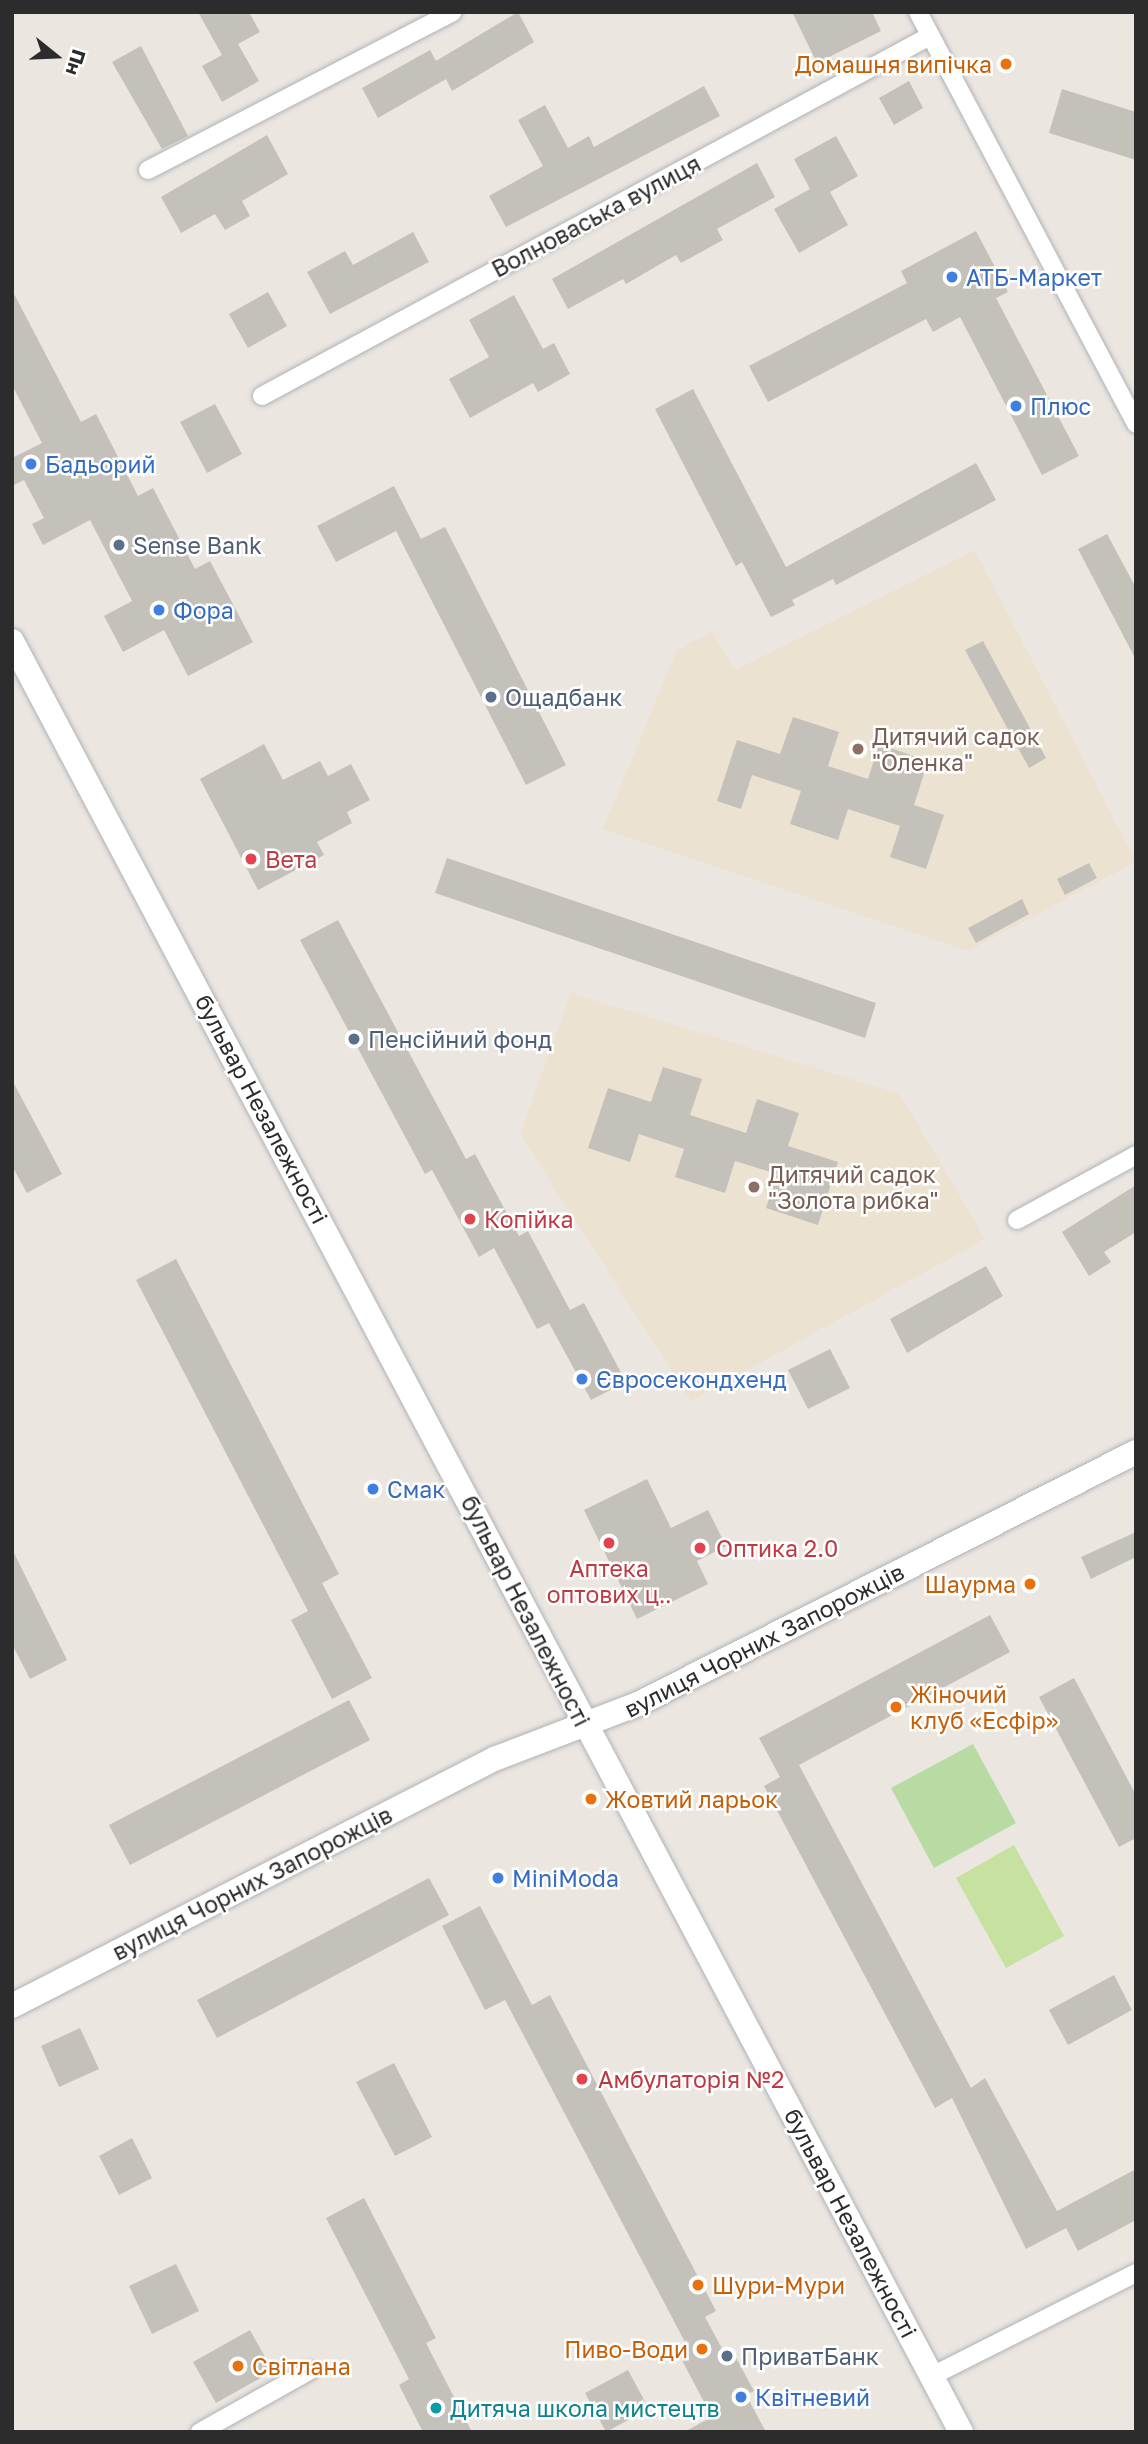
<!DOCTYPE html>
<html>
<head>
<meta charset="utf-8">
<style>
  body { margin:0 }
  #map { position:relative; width:1148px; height:2444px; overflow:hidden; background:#ebe6e0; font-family:"Golos Text",sans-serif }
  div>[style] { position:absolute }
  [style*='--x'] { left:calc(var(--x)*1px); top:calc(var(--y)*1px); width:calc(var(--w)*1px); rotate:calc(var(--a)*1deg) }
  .education>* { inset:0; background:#ebe2d2 }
  .green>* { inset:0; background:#b7dba3 }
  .pitch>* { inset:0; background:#c6e1a0 }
  .building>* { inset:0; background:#c4c1bb }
  .roads { filter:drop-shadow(0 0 2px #b0b2ba) drop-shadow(0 0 2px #b0b2ba) }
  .street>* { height:18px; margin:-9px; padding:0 9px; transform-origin:9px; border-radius:9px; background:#fff }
  .secondary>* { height:24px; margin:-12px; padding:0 12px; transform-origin:12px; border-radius:12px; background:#fff }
  .dots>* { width:19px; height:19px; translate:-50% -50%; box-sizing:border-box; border:4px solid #fff; border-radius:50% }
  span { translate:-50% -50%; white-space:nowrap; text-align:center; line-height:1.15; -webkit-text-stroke:5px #fff; paint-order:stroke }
  .food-label { font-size:23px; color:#c56008 }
  .right { translate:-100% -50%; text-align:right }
  .left { translate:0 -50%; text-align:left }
  .street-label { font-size:23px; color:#2c2c2c }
  .shop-label { font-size:23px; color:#366cbe }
  .service-label { font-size:23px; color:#4e5e75 }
  .education-label { font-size:23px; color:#785e54 }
  .health-label { font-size:23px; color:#be3a42 }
  .culture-label { font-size:23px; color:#0d838f }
  .frame { position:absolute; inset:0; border:14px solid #2c2c2c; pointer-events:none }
  .north { position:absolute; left:21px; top:21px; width:70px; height:70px; -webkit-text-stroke:5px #fff; paint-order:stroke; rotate:108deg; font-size:19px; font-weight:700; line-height:28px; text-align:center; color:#2c2c2c }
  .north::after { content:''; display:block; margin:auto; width:24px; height:32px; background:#2c2c2c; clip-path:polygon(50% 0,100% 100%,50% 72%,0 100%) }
</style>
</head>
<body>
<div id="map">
  <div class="education">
    <i style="clip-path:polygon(975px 550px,1136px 862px,968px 951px,603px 829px,677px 650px,712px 632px,735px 670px)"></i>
    <i style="clip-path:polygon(571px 993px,900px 1094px,985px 1239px,691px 1401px,520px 1134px)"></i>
  </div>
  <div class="green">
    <i style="clip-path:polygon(973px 1744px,1016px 1823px,934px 1868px,891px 1788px)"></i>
  </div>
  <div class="pitch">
    <i style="clip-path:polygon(1014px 1845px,1064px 1936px,1006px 1968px,956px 1878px)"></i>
  </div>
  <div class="building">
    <i style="clip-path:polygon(198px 12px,249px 12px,260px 32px,238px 44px,259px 81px,222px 102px,202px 66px,222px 55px)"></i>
    <i style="clip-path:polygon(518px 12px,534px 42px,452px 91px,446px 79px,378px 118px,362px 88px,430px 50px,436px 61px)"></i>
    <i style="clip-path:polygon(792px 12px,872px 12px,881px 31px,817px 63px)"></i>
    <i style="clip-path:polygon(141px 46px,188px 136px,162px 149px,112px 62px)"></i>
    <i style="clip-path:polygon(909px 81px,923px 108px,894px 125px,879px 98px)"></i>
    <i style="clip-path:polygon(704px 86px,720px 116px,506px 227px,489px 196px,543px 166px,518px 120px,545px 105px,568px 148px,589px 136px,594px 147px)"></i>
    <i style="clip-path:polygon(1062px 89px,1136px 112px,1136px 160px,1049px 133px)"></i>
    <i style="clip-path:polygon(267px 135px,288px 174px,242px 201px,250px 216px,225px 230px,215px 214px,181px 233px,161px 197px)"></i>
    <i style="clip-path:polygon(836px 136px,858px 176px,830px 192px,848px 225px,799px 253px,774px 209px,810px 189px,794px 159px)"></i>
    <i style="clip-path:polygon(757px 163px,775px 197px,717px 229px,723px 240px,681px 263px,676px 255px,626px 284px,623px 279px,568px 309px,552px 279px)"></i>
    <i style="clip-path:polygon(976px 231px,1008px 292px,996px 298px,1079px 456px,1042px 475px,960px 317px,933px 332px,926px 319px,768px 402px,749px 366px,907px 283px,901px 271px)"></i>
    <i style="clip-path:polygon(413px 232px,429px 262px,330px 314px,307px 272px,345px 251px,353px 265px)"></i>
    <i style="clip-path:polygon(12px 290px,81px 422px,96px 414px,138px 496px,153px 488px,195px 569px,210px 561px,253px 642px,188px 676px,164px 630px,123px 652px,104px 616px,132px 601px,90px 520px,43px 545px,32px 524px,44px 518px,24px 480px,12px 486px,12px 458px,42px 443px,12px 385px)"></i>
    <i style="clip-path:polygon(268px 292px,287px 326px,248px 348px,229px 314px)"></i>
    <i style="clip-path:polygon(514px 295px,543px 349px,554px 343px,570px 374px,538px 392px,533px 383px,470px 418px,449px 379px,489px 357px,469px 320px)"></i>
    <i style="clip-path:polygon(693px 389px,786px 567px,976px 463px,996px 500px,836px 585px,833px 579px,792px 600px,795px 605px,771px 617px,742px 562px,736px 566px,655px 409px)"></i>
    <i style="clip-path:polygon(215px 404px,242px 454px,207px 473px,180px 422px)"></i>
    <i style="clip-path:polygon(394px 486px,421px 539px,445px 527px,566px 765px,526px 785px,396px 531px,336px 562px,317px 526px)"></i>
    <i style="clip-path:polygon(1107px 534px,1136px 588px,1136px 660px,1078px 549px)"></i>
    <i style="clip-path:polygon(983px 641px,1046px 758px,1029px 768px,965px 650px)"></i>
    <i style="clip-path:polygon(793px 717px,839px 732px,828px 766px,868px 779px,879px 744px,928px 761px,914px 805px,944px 815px,926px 869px,890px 857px,900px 826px,848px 809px,838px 840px,790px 824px,801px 791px,752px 775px,741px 809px,717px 801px,737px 740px,780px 754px)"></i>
    <i style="clip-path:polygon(264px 744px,283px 780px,320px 761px,328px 776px,351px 764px,370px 800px,347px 812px,352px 823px,317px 842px,324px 855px,258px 890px,200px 779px)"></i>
    <i style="clip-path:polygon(447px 858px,876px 1003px,865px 1038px,435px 893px)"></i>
    <i style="clip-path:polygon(1089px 863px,1097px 878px,1065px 895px,1057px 879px)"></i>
    <i style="clip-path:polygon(1022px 899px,1029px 914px,976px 943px,968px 928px)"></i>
    <i style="clip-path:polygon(338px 920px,466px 1159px,475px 1154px,519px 1236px,528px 1231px,570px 1310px,584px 1303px,626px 1382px,591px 1400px,549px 1323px,537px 1329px,494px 1248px,479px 1257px,432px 1170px,425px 1174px,300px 940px)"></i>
    <i style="clip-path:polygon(663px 1067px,702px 1079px,690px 1115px,746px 1133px,757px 1099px,799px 1113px,788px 1146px,838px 1162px,818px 1225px,766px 1208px,777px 1174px,735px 1161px,725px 1193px,675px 1177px,684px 1149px,639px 1134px,630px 1162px,588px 1148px,608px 1088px,651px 1102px)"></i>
    <i style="clip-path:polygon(12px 1080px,62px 1174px,27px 1193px,12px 1166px)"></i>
    <i style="clip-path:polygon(1136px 1185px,1136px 1232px,1104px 1252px,1111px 1262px,1089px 1276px,1062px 1232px)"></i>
    <i style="clip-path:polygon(176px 1259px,339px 1574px,322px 1583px,372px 1678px,332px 1699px,291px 1620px,308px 1611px,136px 1280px)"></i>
    <i style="clip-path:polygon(986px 1266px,1003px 1296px,907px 1353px,890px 1319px)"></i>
    <i style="clip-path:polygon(830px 1349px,850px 1388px,808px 1409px,788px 1370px)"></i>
    <i style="clip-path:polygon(647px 1479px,671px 1528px,708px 1510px,726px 1546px,697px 1561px,708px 1584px,637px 1619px,584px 1510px)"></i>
    <i style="clip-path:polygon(1136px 1532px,1136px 1557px,1091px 1579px,1081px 1557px)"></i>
    <i style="clip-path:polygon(12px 1549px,67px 1660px,30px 1679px,12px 1644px)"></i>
    <i style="clip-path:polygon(990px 1615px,1010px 1652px,799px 1765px,971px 2088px,985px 2078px,1057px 2211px,1136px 2169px,1136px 2220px,1078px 2251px,1066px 2228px,1026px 2249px,952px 2098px,935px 2108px,764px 1786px,780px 1777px,759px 1738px)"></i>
    <i style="clip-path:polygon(1074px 1678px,1136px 1795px,1136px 1838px,1119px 1847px,1039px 1697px)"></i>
    <i style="clip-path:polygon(349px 1700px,370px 1740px,130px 1865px,109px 1825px)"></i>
    <i style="clip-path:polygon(429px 1878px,449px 1915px,217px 2038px,197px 2000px)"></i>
    <i style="clip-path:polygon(480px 1906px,532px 2005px,550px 1995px,716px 2311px,705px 2317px,726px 2356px,733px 2352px,754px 2391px,746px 2395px,766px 2432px,684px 2432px,712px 2417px,676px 2349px,686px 2344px,505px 2000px,485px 2010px,442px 1926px)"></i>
    <i style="clip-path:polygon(1114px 1975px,1132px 2010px,1068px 2045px,1049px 2010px)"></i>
    <i style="clip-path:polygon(80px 2028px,99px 2069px,59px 2087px,41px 2046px)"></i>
    <i style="clip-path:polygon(394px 2063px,432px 2137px,395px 2156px,356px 2082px)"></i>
    <i style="clip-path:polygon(132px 2138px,152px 2178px,119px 2195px,99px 2156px)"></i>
    <i style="clip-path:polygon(364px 2198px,436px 2338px,426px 2343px,472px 2432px,423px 2432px,399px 2385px,409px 2379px,326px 2218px)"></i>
    <i style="clip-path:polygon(176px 2264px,199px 2311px,152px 2334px,129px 2286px)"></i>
    <i style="clip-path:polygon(250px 2330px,273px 2371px,216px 2403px,193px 2362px)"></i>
    <i style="clip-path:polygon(628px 2370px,649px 2409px,606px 2432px,585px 2393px)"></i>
  </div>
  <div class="roads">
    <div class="street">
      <i style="--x:918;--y:12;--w:466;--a:62.1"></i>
      <i style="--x:148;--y:170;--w:343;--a:-27.4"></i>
      <i style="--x:262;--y:396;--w:759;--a:-28.32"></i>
      <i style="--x:1017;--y:1220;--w:136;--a:-28.6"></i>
      <i style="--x:932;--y:2376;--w:229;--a:-26.8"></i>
      <i style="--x:200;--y:2432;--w:125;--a:-29.2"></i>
    </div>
    <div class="secondary">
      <i style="--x:12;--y:641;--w:2027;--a:62.08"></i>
      <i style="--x:12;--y:2006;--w:542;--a:-27.13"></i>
      <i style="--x:494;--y:1759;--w:154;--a:-20.9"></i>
      <i style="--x:638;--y:1704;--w:558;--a:-26.84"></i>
    </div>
  </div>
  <div class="dots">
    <i style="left:1006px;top:64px;background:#e8710a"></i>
    <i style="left:952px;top:277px;background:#3f7fe0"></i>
    <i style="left:1016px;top:406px;background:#3f7fe0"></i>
    <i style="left:31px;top:464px;background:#3f7fe0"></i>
    <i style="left:119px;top:545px;background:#5c6f8a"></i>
    <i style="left:159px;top:610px;background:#3f7fe0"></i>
    <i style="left:491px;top:697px;background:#5c6f8a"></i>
    <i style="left:858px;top:749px;background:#8d6e63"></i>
    <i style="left:251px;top:859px;background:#e0444e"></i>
    <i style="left:354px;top:1039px;background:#5c6f8a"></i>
    <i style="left:754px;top:1187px;background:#8d6e63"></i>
    <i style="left:470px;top:1219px;background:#e0444e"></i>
    <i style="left:582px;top:1379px;background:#3f7fe0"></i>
    <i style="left:373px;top:1489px;background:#3f7fe0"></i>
    <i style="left:609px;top:1543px;background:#e0444e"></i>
    <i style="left:700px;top:1548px;background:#e0444e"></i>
    <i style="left:1030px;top:1584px;background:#e8710a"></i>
    <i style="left:896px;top:1707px;background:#e8710a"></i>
    <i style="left:591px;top:1799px;background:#e8710a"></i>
    <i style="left:498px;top:1878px;background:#3f7fe0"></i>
    <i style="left:582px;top:2079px;background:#e0444e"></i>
    <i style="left:698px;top:2285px;background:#e8710a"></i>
    <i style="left:702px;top:2349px;background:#e8710a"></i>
    <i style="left:727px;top:2356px;background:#5c6f8a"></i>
    <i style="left:238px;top:2366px;background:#e8710a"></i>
    <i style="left:741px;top:2397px;background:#3f7fe0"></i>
    <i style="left:436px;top:2408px;background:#0f9aa8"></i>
  </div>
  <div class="food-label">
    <span class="right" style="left:992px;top:64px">Домашня випічка</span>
    <span class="right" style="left:1016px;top:1584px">Шаурма</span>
    <span class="left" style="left:910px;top:1707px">Жіночий<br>клуб «Есфір»</span>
    <span class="left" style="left:605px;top:1799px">Жовтий ларьок</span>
    <span class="left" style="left:712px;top:2285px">Шури-Мури</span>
    <span class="right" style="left:688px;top:2349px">Пиво-Води</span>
    <span class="left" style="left:252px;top:2366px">Світлана</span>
  </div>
  <div class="street-label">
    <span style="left:596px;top:216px;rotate:-28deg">Волноваська вулиця</span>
    <span style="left:262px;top:1109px;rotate:62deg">бульвар Незалежності</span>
    <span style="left:526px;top:1611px;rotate:63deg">бульвар Незалежності</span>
    <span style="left:764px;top:1640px;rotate:-27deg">вулиця Чорних Запорожців</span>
    <span style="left:252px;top:1883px;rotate:-27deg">вулиця Чорних Запорожців</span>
    <span style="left:851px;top:2223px;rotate:62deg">бульвар Незалежності</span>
  </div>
  <div class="shop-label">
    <span class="left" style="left:966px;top:277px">АТБ-Маркет</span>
    <span class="left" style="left:1030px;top:406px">Плюс</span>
    <span class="left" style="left:45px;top:464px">Бадьорий</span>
    <span class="left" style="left:173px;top:610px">Фора</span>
    <span class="left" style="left:596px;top:1379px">Євросекондхенд</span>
    <span class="left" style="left:387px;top:1489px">Смак</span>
    <span class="left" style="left:512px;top:1878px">MiniModa</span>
    <span class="left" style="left:755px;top:2397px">Квітневий</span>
  </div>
  <div class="service-label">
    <span class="left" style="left:133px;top:545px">Sense Bank</span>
    <span class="left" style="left:505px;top:697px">Ощадбанк</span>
    <span class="left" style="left:368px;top:1039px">Пенсійний фонд</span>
    <span class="left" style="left:741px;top:2356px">ПриватБанк</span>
  </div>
  <div class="education-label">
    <span class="left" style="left:872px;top:749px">Дитячий садок<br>"Оленка"</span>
    <span class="left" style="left:768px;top:1187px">Дитячий садок<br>"Золота рибка"</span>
  </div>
  <div class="health-label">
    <span class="left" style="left:265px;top:859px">Вета</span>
    <span class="left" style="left:484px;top:1219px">Копійка</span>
    <span class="left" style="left:716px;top:1548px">Оптика 2.0</span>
    <span style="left:609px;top:1581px">Аптека<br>оптових ц‥</span>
    <span class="left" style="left:598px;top:2079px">Амбулаторія №2</span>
  </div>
  <div class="culture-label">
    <span class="left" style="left:450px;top:2408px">Дитяча школа мистецтв</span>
  </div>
  <div class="frame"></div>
  <div class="north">Пн</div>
</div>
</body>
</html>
